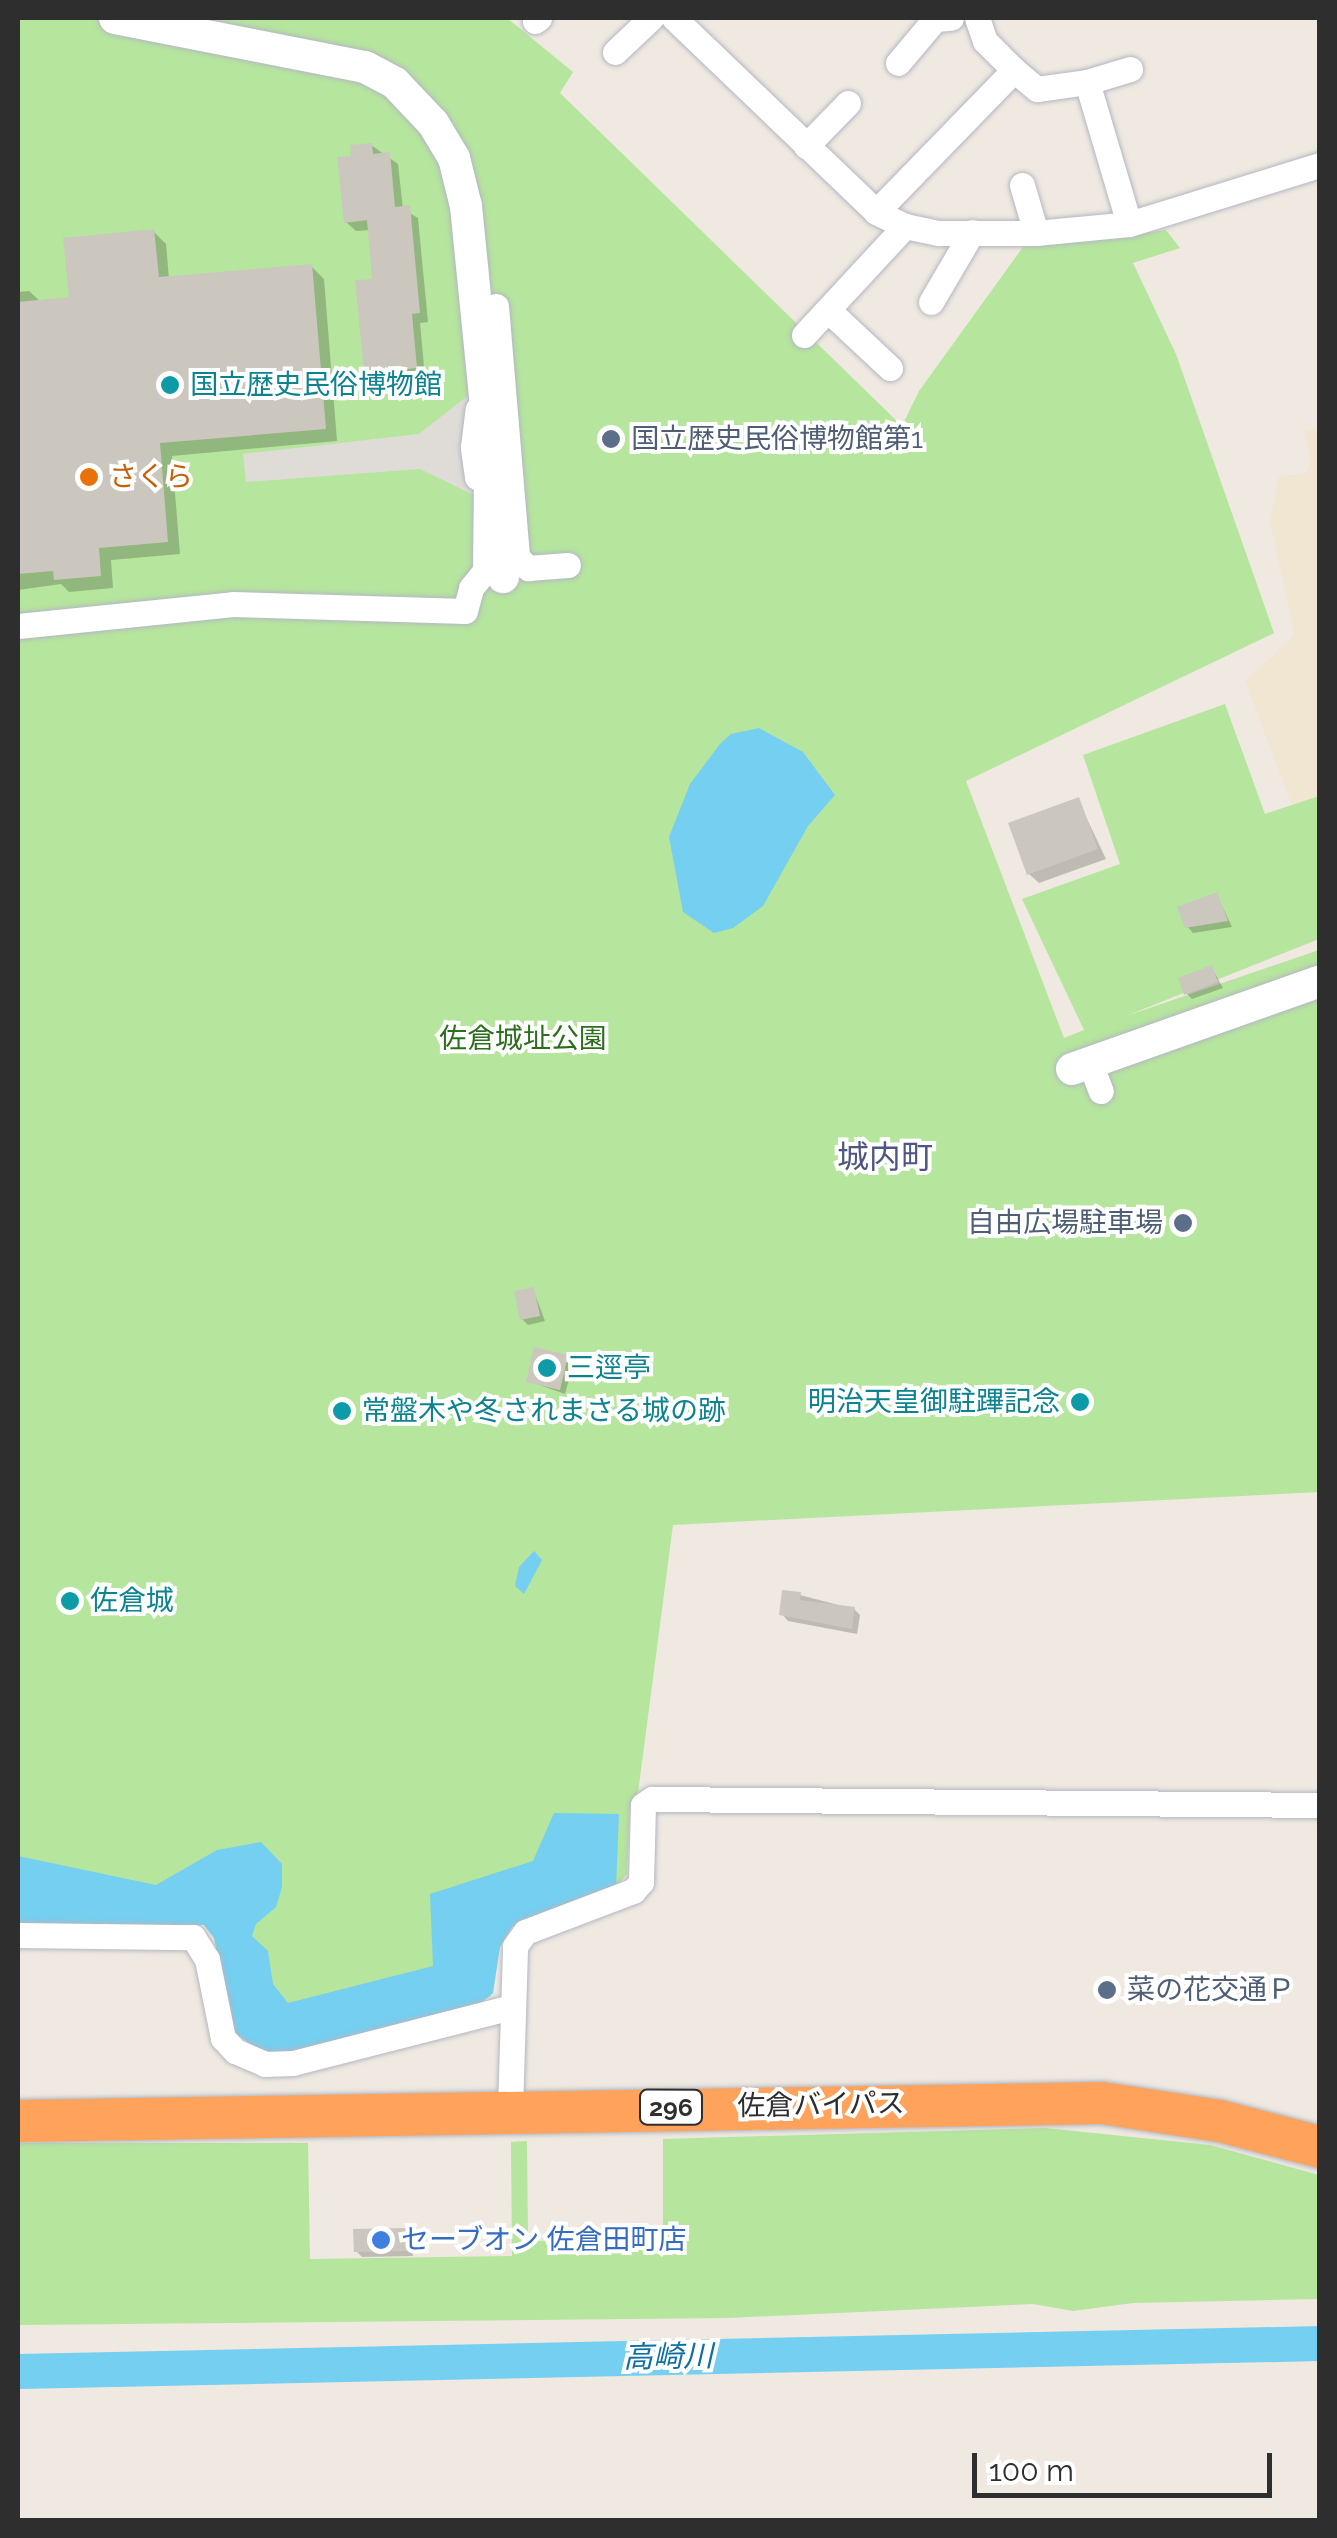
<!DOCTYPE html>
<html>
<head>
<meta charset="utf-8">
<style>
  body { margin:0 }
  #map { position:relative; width:1337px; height:2538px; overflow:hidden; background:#efe9e1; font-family:Raleway,"Noto Sans JP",sans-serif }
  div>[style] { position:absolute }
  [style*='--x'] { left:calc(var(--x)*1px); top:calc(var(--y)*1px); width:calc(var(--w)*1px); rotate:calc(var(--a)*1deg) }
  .education>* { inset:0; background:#f0e6d1 }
  .green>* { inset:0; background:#b6e59e }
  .plaza>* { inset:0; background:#dfdcd8 }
  .water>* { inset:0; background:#75cff0 }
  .shadow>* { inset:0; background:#0003 }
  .river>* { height:35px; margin:-17.5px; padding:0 17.5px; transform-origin:17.5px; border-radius:17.5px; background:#75cff0 }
  .building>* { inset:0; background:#cbc7bf }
  .roads { filter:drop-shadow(0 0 2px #b4b7c1) drop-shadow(0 0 2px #b4b7c1) }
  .street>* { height:25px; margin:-12.5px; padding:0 12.5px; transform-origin:12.5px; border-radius:12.5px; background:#fff }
  .secondary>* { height:32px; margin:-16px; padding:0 16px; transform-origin:16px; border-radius:16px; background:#fff }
  .highway>* { height:42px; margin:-21px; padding:0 21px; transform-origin:21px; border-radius:21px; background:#ffa35c }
  .dots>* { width:28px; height:28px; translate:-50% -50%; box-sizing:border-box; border:5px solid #fff; border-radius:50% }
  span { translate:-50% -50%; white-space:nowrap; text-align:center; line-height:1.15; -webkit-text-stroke:8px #fff; paint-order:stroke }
  .shield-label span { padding:2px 8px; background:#fff; border:2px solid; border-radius:8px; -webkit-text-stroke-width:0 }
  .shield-label { font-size:25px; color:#2e2e2e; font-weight:700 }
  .culture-label { font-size:28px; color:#0d838f }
  .left { translate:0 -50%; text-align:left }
  .right { translate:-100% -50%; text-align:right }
  .service-label { font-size:28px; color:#4e5e75 }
  .food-label { font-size:28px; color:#c56008 }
  .park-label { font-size:28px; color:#2c6e1b }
  .street-label { font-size:28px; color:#2e2e2e }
  .shop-label { font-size:28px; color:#366cbe }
  .water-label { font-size:30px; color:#0d6fa3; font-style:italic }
  .quarter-label { font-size:32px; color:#4d5680 }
  .frame { position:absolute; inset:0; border:20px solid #2e2e2e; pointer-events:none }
  .scale { position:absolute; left:972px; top:2453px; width:300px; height:45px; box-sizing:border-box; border:5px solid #2e2e2e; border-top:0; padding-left:12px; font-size:30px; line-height:35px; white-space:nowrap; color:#2e2e2e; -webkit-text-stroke:8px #fff; paint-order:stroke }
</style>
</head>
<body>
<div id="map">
  <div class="education">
    <i style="clip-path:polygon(1319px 428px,1319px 797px,1292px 805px,1245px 681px,1295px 635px,1270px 521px,1279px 476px,1306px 474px,1311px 461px,1304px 431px)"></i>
  </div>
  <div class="green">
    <i style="clip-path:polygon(18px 18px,507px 18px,573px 72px,560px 93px,902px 426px,919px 391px,1023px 247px,1166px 230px,1180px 248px,1133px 263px,1176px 354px,1274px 633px,966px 781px,1064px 1038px,1084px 1030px,1022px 899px,1120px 864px,1083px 755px,1225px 704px,1265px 814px,1319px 796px,1319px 939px,1126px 1016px,1319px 950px,1319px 1492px,673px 1525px,638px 1793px,630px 1807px,627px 1874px,616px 1887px,512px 1927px,500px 1947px,490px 1997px,285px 2053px,222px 1981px,214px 1938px,204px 1925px,18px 1924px)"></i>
    <i style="clip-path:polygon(1045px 2128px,1210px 2145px,1319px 2175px,1319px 2299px,1133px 2303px,1073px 2311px,1033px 2304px,728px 2318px,18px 2325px,18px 2143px,308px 2143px,310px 2259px,512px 2256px,511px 2142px,527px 2141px,528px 2241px,663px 2239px,663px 2139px)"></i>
  </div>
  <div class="plaza">
    <i style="clip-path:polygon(470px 394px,486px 501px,420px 469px,246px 482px,243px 454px,419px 434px)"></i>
  </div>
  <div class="water">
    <i style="clip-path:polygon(759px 728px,803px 752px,835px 795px,808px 826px,763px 906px,733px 928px,714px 933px,683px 912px,669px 837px,690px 784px,720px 744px,731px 734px)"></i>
    <i style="clip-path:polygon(534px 1551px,542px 1560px,524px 1594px,515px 1586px,519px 1567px)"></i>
    <i style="clip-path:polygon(554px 1813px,619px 1814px,616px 1887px,512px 1927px,500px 1947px,493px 1993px,481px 2003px,285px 2053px,267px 2056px,235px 2033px,214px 1938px,204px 1925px,18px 1924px,18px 1856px,156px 1885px,217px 1850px,261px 1842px,282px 1864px,282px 1887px,276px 1907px,256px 1924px,252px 1936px,268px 1951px,273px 1984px,288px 2003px,433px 1966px,430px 1894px,533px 1861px)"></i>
  </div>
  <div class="shadow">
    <i style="clip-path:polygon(371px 145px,398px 164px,403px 209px,418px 218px,428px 322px,420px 323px,425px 377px,376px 382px,366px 372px,375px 281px,370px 230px,356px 231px,346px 222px,353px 158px)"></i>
    <i style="clip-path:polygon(153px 231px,166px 244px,169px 279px,311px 266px,324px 279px,337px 441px,172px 456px,180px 554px,111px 560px,113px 588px,69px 592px,61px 584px,18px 590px,18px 292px,29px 291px,41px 302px,72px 300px)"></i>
    <i style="clip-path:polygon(1078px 800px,1106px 859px,1039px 883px,1029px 874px)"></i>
    <i style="clip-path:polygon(1217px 895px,1232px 927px,1193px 933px,1187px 926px)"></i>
    <i style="clip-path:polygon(1212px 968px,1223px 988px,1192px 999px,1186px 993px)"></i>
    <i style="clip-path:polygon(533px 1289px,545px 1321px,528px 1325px,522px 1319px)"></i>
    <i style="clip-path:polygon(567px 1358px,573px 1364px,565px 1394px,528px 1381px)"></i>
    <i style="clip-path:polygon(800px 1595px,854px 1609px,860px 1615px,857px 1634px,788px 1621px,782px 1614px)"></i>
    <i style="clip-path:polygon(406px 2230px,413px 2256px,362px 2257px,356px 2251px)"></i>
  </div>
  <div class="river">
    <i style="--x:18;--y:2371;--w:1302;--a:-1.23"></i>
  </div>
  <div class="building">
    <i style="clip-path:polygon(372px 143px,373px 154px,390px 152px,395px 207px,410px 205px,420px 313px,412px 314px,417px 368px,364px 373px,355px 280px,372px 279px,367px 220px,344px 223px,337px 157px,351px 156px,350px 145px)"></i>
    <i style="clip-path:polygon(154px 229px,159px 277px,312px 264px,326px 429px,160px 443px,168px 542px,99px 548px,101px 576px,54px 580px,53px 571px,18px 574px,18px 302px,69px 297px,63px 238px)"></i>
    <i style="clip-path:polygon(1079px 797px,1098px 849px,1027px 875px,1008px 823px)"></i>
    <i style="clip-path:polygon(1217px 892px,1228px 921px,1185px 928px,1177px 907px)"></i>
    <i style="clip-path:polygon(1212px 965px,1218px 982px,1184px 995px,1178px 978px)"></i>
    <i style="clip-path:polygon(534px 1287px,540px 1316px,520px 1320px,514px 1291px)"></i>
    <i style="clip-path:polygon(534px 1347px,568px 1355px,560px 1390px,526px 1382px)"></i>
    <i style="clip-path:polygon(782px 1590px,801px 1592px,800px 1600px,855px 1607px,852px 1629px,779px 1615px)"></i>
    <i style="clip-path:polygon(407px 2228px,408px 2251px,354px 2252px,353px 2229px)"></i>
  </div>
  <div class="roads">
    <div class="street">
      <i style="--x:674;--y:18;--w:280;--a:43.8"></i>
      <i style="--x:876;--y:212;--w:32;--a:26"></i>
      <i style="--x:905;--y:226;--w:35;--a:12"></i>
      <i style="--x:939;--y:233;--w:97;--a:0"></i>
      <i style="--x:1036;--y:233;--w:93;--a:-5.5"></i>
      <i style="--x:1129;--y:224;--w:200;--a:-17.2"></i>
      <i style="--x:535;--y:21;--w:5;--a:-37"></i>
      <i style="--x:615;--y:52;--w:50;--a:-43.4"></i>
      <i style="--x:898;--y:63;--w:57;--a:-49.9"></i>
      <i style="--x:935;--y:19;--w:16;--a:-4"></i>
      <i style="--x:1014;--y:70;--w:30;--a:40"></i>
      <i style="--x:1037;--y:89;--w:50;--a:-8"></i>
      <i style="--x:1087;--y:82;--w:148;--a:73.5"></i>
      <i style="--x:1087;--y:82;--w:45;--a:-16.8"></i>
      <i style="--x:806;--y:146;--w:60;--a:-45.7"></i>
      <i style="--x:1022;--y:185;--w:50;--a:73.7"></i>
      <i style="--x:876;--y:212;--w:198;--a:-45.8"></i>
      <i style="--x:1014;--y:70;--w:41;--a:-135"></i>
      <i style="--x:985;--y:41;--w:24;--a:-109"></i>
      <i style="--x:931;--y:302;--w:81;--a:-59.6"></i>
      <i style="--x:496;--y:306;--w:252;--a:85.2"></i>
      <i style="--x:517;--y:557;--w:16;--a:45"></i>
      <i style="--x:528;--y:568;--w:40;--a:-4.3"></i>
      <i style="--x:828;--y:310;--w:85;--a:43.1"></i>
      <i style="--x:804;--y:335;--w:149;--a:-47.2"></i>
      <i style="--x:18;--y:626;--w:216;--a:-5.8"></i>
      <i style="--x:233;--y:604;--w:232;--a:1.7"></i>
      <i style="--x:465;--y:611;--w:24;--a:-75"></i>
      <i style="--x:471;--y:588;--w:22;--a:-51"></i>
      <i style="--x:485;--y:571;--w:89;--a:-89.4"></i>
      <i style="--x:486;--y:482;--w:10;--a:-151"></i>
      <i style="--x:477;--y:477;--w:30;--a:-98"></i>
      <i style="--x:473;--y:447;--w:38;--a:-83"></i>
      <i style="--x:1090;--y:1063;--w:30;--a:69"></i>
      <i style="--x:18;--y:1935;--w:175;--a:0.7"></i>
      <i style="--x:193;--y:1937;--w:26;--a:58"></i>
      <i style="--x:207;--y:1959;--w:81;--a:78.6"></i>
      <i style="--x:223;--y:2038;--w:18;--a:47"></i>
      <i style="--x:235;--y:2051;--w:33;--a:23"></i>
      <i style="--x:265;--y:2064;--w:28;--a:-2"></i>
      <i style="--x:293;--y:2063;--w:225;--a:-14.4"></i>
      <i style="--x:510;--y:2109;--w:163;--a:-88.2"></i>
      <i style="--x:515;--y:1946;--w:17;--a:-54"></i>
      <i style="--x:525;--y:1932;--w:116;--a:-20.8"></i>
      <i style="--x:633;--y:1891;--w:12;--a:-48"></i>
      <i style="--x:641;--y:1882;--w:77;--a:-88.5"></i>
      <i style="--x:643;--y:1805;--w:11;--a:-34"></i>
      <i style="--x:652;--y:1799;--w:668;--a:0.51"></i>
    </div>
    <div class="secondary">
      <i style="--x:115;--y:18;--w:255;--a:11.1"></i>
      <i style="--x:365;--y:67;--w:34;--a:28"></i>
      <i style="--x:395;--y:83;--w:55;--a:46.5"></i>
      <i style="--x:433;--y:123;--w:41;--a:59"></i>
      <i style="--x:454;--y:158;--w:49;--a:76"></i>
      <i style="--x:466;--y:206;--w:373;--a:84.3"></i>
      <i style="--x:1072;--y:1069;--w:263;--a:-19.5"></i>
    </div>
    <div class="highway">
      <i style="--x:18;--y:2121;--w:1084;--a:-0.95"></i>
      <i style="--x:1102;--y:2103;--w:119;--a:8.7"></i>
      <i style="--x:1220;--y:2121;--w:103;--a:14.6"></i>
    </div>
  </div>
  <div class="dots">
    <i style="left:170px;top:385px;background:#0f9aa8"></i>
    <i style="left:611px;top:439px;background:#5c6f8a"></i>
    <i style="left:89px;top:477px;background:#e8710a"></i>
    <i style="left:1183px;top:1223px;background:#5c6f8a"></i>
    <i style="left:547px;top:1368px;background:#0f9aa8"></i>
    <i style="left:1080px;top:1402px;background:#0f9aa8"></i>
    <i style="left:342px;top:1411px;background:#0f9aa8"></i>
    <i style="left:70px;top:1601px;background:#0f9aa8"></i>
    <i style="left:1107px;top:1990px;background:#5c6f8a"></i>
    <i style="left:381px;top:2240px;background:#3f7fe0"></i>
  </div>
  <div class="shield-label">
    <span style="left:671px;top:2107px">296</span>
  </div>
  <div class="culture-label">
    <span class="left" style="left:190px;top:385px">国立歴史民俗博物館</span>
    <span class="left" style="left:567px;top:1368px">三逕亭</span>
    <span class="right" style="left:1060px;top:1402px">明治天皇御駐蹕記念</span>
    <span class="left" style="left:362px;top:1411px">常盤木や冬されまさる城の跡</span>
    <span class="left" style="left:90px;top:1601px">佐倉城</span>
  </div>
  <div class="service-label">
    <span class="left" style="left:631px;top:439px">国立歴史民俗博物館第1</span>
    <span class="right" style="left:1163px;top:1223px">自由広場駐車場</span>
    <span class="left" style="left:1127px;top:1990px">菜の花交通Ｐ</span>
  </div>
  <div class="food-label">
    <span class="left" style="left:109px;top:477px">さくら</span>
  </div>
  <div class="park-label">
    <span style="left:523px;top:1039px">佐倉城址公園</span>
  </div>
  <div class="street-label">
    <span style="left:821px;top:2105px;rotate:-1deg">佐倉バイパス</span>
  </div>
  <div class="shop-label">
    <span class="left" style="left:401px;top:2240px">セーブオン 佐倉田町店</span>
  </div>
  <div class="water-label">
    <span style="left:668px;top:2357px;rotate:-1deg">高崎川</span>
  </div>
  <div class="quarter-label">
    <span style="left:885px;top:1157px">城内町</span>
  </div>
  <div class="frame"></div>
  <div class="scale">100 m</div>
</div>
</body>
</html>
